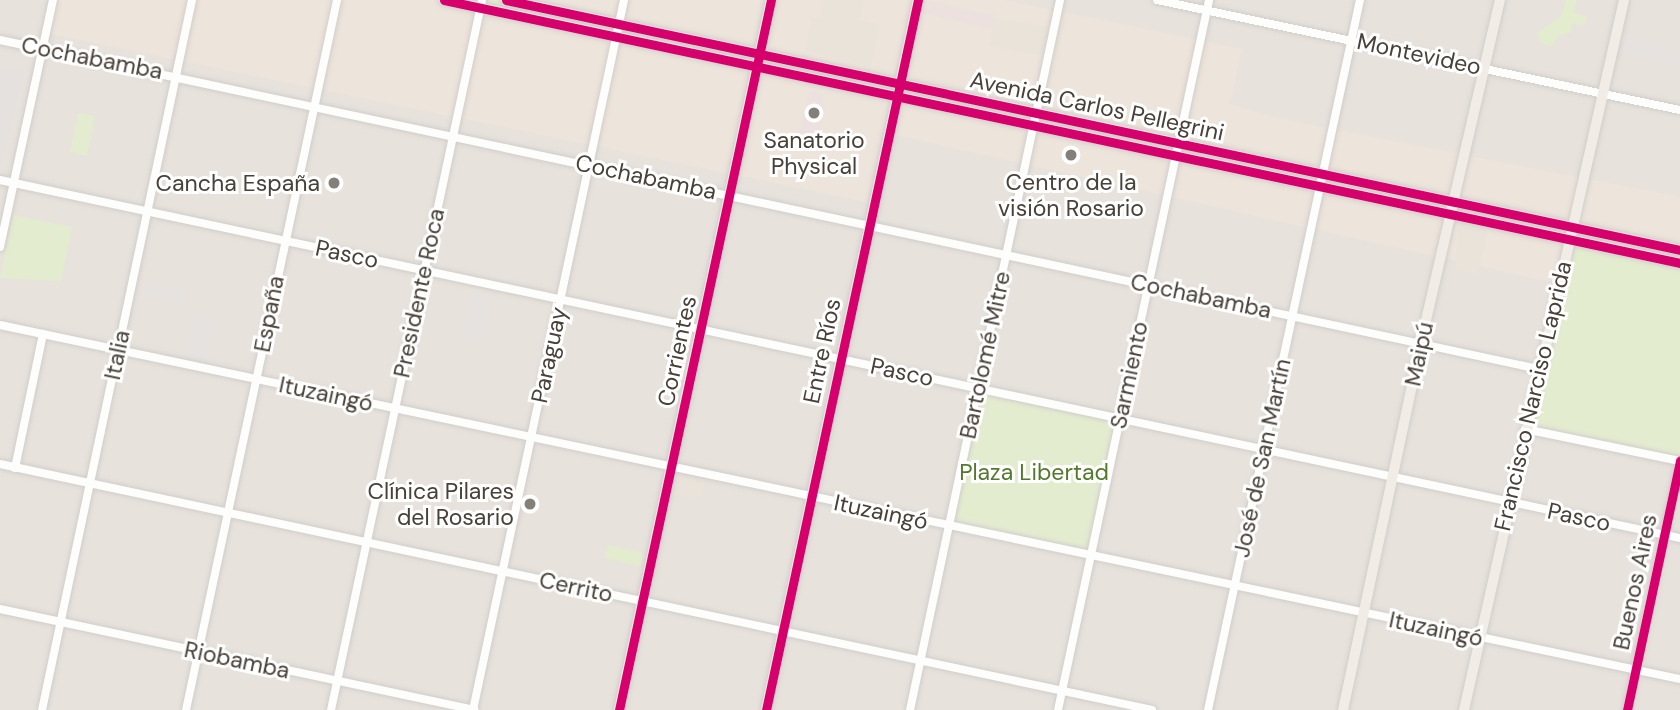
<!DOCTYPE html>
<html>
<head>
<meta charset="utf-8">
<style>
  body { margin:0 }
  #map { position:relative; width:1680px; height:710px; overflow:hidden; background:#f3f1ee; font-family:"DM Sans",sans-serif }
  div>[style] { position:absolute }
  [style*='--x'] { left:calc(var(--x)*1px); top:calc(var(--y)*1px); width:calc(var(--w)*1px); rotate:calc(var(--a)*1deg) }
  .residential>* { inset:0; background:#e7e2dc }
  .commercial>* { inset:0; background:#ede4db }
  .industrial>* { inset:0; background:#e5e1de }
  .education>* { inset:0; background:#e9e3da }
  .medical>* { inset:0; background:#ede1df }
  .green>* { inset:0; background:#e4ecd0 }
  .parking>* { inset:0; background:#e5e2df }
  .roads { filter:drop-shadow(0 0 2px #d1cecb) drop-shadow(0 0 2px #d1cecb) }
  .minor>* { height:8px; margin:-4px; padding:0 4px; transform-origin:4px; border-radius:4px; background:#fdfdfc }
  .major>* { height:10px; margin:-5px; padding:0 5px; transform-origin:5px; border-radius:5px; background:#f1ede6 }
  .cycleway>* { height:9px; margin:-4.5px; padding:0 4.5px; transform-origin:4.5px; border-radius:4.5px; background:#d6006c }
  .dots>* { width:19px; height:19px; translate:-50% -50%; box-sizing:border-box; border:4px solid #fff; border-radius:50% }
  span { translate:-50% -50%; white-space:nowrap; text-align:center; line-height:1.15; -webkit-text-stroke:6px #fff; paint-order:stroke }
  .street-label { font-size:23px; color:#494139 }
  .poi-label { font-size:23px; color:#494139 }
  .right { translate:-100% -50%; text-align:right }
  .park-label { font-size:23px; color:#54792e }
</style>
</head>
<body>
<div id="map">
  <div class="residential">
    <i style="clip-path:polygon(0 0,1680px 0,1680px 710px,0 710px)"></i>
  </div>
  <div class="commercial">
    <i style="clip-path:polygon(54px 0,1005px 0,1242px 49px,1230px 104px,1276px 118px,1680px 197px,1680px 280px,1568px 240px,1550px 282px,882px 132px,867px 202px,41px 32px)"></i>
  </div>
  <div class="industrial">
    <i style="clip-path:polygon(0 67px,25px 72px,0 170px)"></i>
  </div>
  <div class="education">
    <i style="clip-path:polygon(825px 0,864px 0,859px 20px,880px 25px,871px 66px,805px 51px,812px 17px,820px 18px)"></i>
    <i style="clip-path:polygon(994px 18px,1049px 27px,1043px 56px,990px 46px)"></i>
    <i style="clip-path:polygon(1459px 224px,1488px 231px,1478px 275px,1454px 270px)"></i>
    <i style="clip-path:polygon(682px 478px,705px 483px,701px 500px,674px 494px)"></i>
  </div>
  <div class="medical">
    <i style="clip-path:polygon(922px 0,995px 15px,992px 29px,920px 13px)"></i>
    <i style="clip-path:polygon(810px 91px,824px 94px,822px 105px,826px 106px,819px 136px,798px 132px)"></i>
  </div>
  <div class="green">
    <i style="clip-path:polygon(444px 0,506px 0,1680px 250px,1680px 461px,1525px 429px,1568px 240px)"></i>
    <i style="clip-path:polygon(1566px 0,1576px 0,1574px 13px,1587px 16px,1584px 25px,1573px 23px,1570px 33px,1559px 35px,1552px 46px,1541px 43px,1537px 33px,1561px 16px)"></i>
    <i style="clip-path:polygon(78px 113px,95px 116px,87px 156px,70px 152px)"></i>
    <i style="clip-path:polygon(13px 215px,72px 227px,61px 281px,0 278px)"></i>
    <i style="clip-path:polygon(977px 388px,1119px 419px,1091px 555px,948px 527px)"></i>
    <i style="clip-path:polygon(608px 545px,643px 553px,640px 566px,605px 558px)"></i>
  </div>
  <div class="parking">
    <i style="clip-path:polygon(1624px 38px,1671px 49px,1670px 57px,1680px 60px,1680px 66px,1620px 51px)"></i>
    <i style="clip-path:polygon(145px 282px,186px 290px,183px 301px,142px 293px)"></i>
    <i style="clip-path:polygon(471px 293px,490px 297px,481px 341px,462px 338px)"></i>
    <i style="clip-path:polygon(194px 315px,214px 320px,206px 360px,185px 356px)"></i>
  </div>
  <div class="roads">
    <div class="minor">
      <i style="--x:1157;--y:0;--w:534;--a:11.88"></i>
      <i style="--x:0;--y:40;--w:1573;--a:12.07"></i>
      <i style="--x:0;--y:180;--w:1718;--a:12.03"></i>
      <i style="--x:0;--y:247;--w:253;--a:-77.9"></i>
      <i style="--x:0;--y:325;--w:1717;--a:11.9"></i>
      <i style="--x:1525;--y:429;--w:158;--a:11.7"></i>
      <i style="--x:0;--y:464;--w:1178;--a:12.05"></i>
      <i style="--x:15;--y:468;--w:137;--a:-78.2"></i>
      <i style="--x:0;--y:609;--w:485;--a:12"></i>
      <i style="--x:42;--y:710;--w:726;--a:-78.07"></i>
      <i style="--x:186;--y:710;--w:726;--a:-77.99"></i>
      <i style="--x:331;--y:710;--w:726;--a:-77.99"></i>
      <i style="--x:473;--y:710;--w:726;--a:-77.99"></i>
      <i style="--x:910;--y:710;--w:726;--a:-78.07"></i>
      <i style="--x:1058;--y:710;--w:726;--a:-77.99"></i>
      <i style="--x:1208;--y:710;--w:726;--a:-77.92"></i>
      <i style="--x:1627;--y:710;--w:255;--a:-78"></i>
    </div>
    <div class="major">
      <i style="--x:444;--y:0;--w:1264;--a:12.01"></i>
      <i style="--x:506;--y:0;--w:1200;--a:12.02"></i>
      <i style="--x:619;--y:710;--w:726;--a:-77.92"></i>
      <i style="--x:766;--y:710;--w:726;--a:-77.92"></i>
      <i style="--x:1343;--y:710;--w:376;--a:-78"></i>
      <i style="--x:1421;--y:342;--w:351;--a:-77"></i>
      <i style="--x:1464;--y:710;--w:728;--a:-77.3"></i>
    </div>
  </div>
  <div class="cycleway">
    <i style="--x:444;--y:0;--w:1264;--a:12.01"></i>
    <i style="--x:506;--y:0;--w:1200;--a:12.02"></i>
    <i style="--x:619;--y:710;--w:726;--a:-77.92"></i>
    <i style="--x:766;--y:710;--w:726;--a:-77.92"></i>
    <i style="--x:1627;--y:710;--w:255;--a:-78"></i>
  </div>
  <div class="dots">
    <i style="left:814px;top:113px;background:#847f78"></i>
    <i style="left:1071px;top:155px;background:#847f78"></i>
    <i style="left:334px;top:183px;background:#847f78"></i>
    <i style="left:530px;top:504px;background:#847f78"></i>
  </div>
  <div class="street-label">
    <span style="left:1419px;top:54px;rotate:12deg">Montevideo</span>
    <span style="left:92px;top:58px;rotate:11deg">Cochabamba</span>
    <span style="left:1097px;top:106px;rotate:12deg">Avenida Carlos Pellegrini</span>
    <span style="left:646px;top:177px;rotate:12deg">Cochabamba</span>
    <span style="left:347px;top:254px;rotate:12deg">Pasco</span>
    <span style="left:419px;top:293px;rotate:-78deg">Presidente Roca</span>
    <span style="left:1201px;top:296px;rotate:12deg">Cochabamba</span>
    <span style="left:269px;top:314px;rotate:-79deg">España</span>
    <span style="left:677px;top:351px;rotate:-78deg">Corrientes</span>
    <span style="left:822px;top:351px;rotate:-78deg">Entre Ríos</span>
    <span style="left:1419px;top:354px;rotate:-78deg">Maipú</span>
    <span style="left:117px;top:355px;rotate:-78deg">Italia</span>
    <span style="left:549px;top:355px;rotate:-78deg">Paraguay</span>
    <span style="left:985px;top:355px;rotate:-78deg">Bartolomé Mitre</span>
    <span style="left:902px;top:372px;rotate:12deg">Pasco</span>
    <span style="left:1129px;top:375px;rotate:-78deg">Sarmiento</span>
    <span style="left:326px;top:394px;rotate:12deg">Ituzaingó</span>
    <span style="left:1533px;top:396px;rotate:-77deg">Francisco Narciso Laprida</span>
    <span style="left:1262px;top:458px;rotate:-78deg">José de San Martín</span>
    <span style="left:881px;top:512px;rotate:12deg">Ituzaingó</span>
    <span style="left:1579px;top:517px;rotate:12deg">Pasco</span>
    <span style="left:1635px;top:582px;rotate:-78deg">Buenos Aires</span>
    <span style="left:576px;top:587px;rotate:12deg">Cerrito</span>
    <span style="left:1436px;top:629px;rotate:12deg">Ituzaingó</span>
    <span style="left:237px;top:660px;rotate:12deg">Riobamba</span>
  </div>
  <div class="poi-label">
    <span style="left:814px;top:153px">Sanatorio<br>Physical</span>
    <span style="left:1071px;top:195px">Centro de la<br>visión Rosario</span>
    <span class="right" style="left:320px;top:183px">Cancha España</span>
    <span class="right" style="left:514px;top:504px">Clínica Pilares<br>del Rosario</span>
  </div>
  <div class="park-label">
    <span style="left:1034px;top:472px">Plaza Libertad</span>
  </div>
</div>
</body>
</html>
